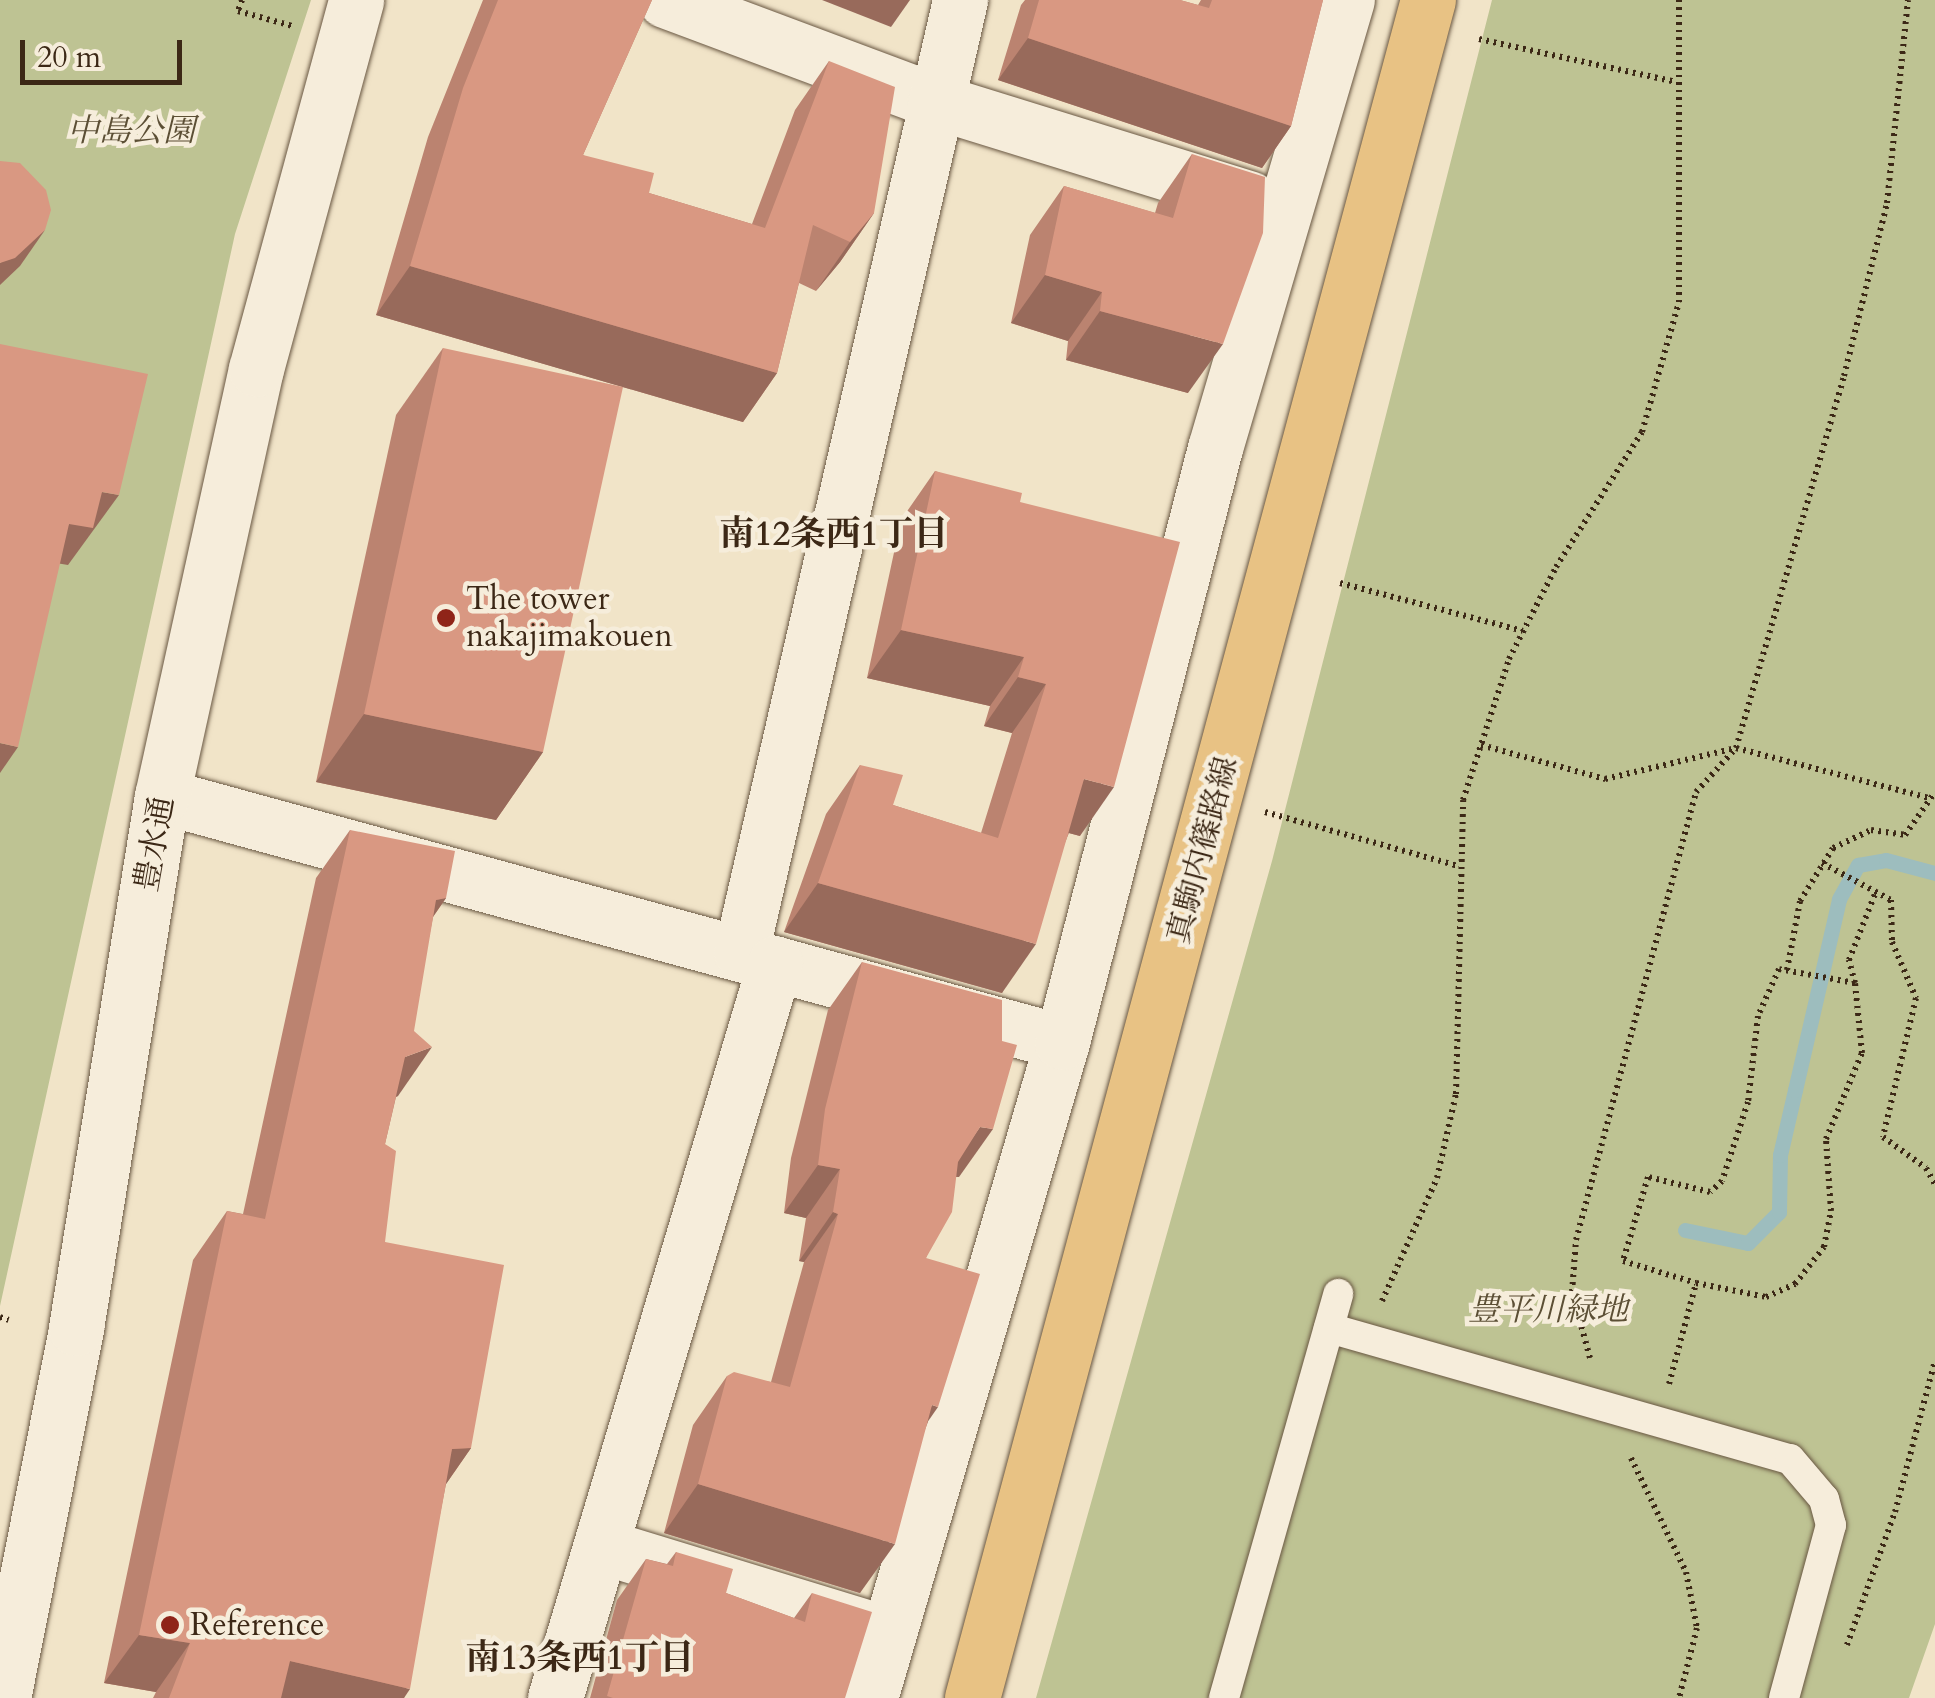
<!DOCTYPE html>
<html>
<head>
<meta charset="utf-8">
<style>
  body { margin:0 }
  #map { position:relative; width:1935px; height:1698px; overflow:hidden; background:#f1e4c8; font-family:Cardo,"Noto Serif JP",serif }
  div>[style] { position:absolute }
  [style*='--x'] { left:calc(var(--x)*1px); top:calc(var(--y)*1px); width:calc(var(--w)*1px); rotate:calc(var(--a)*1deg) }
  .green>* { inset:0; background:#bec393 }
  .stream>* { height:15px; margin:-7.5px; padding:0 7.5px; transform-origin:7.5px; border-radius:7.5px; background:#9dbdbe }
  .path>* { height:6px; margin-top:-3px; transform-origin:0; background:repeating-linear-gradient(90deg,#3c2816 0 2.5px,transparent 0 7.5px) }
  .roads { filter:drop-shadow(0 0 2px #695742) drop-shadow(0 0 2px #695742) }
  .lane>* { height:30px; margin:-15px; padding:0 15px; transform-origin:15px; border-radius:15px; background:#f6eddb }
  .street>* { height:55px; margin:-27.5px; padding:0 27.5px; transform-origin:27.5px; border-radius:27.5px; background:#f6eddb }
  .secondary>* { height:55px; margin:-27.5px; padding:0 27.5px; transform-origin:27.5px; border-radius:27.5px; background:#f6eddb }
  .primary>* { height:55px; margin:-27.5px; padding:0 27.5px; transform-origin:27.5px; border-radius:27.5px; background:#e8c284 }
  .wall>* { inset:0; background:#bb8370 }
  .shaded-wall>* { inset:0; background:#986a5b }
  .building>* { inset:0; background:#d99882 }
  .dots>* { width:28px; height:28px; translate:-50% -50%; box-sizing:border-box; border:5px solid #f6eddb; border-radius:50% }
  span { translate:-50% -50%; white-space:nowrap; text-align:center; line-height:1.15; -webkit-text-stroke:9px #f6eddb; paint-order:stroke }
  .park-label { font-size:32px; color:#5c4f35; font-style:italic }
  .poi-label { font-size:32px; color:#3c2816 }
  .left { translate:0 -50%; text-align:left }
  .street-label { font-size:32px; color:#3c2816 }
  .neighbourhood-label { font-size:35px; color:#3c2816; font-weight:700 }
  .scale { position:absolute; left:20px; top:40px; width:162px; height:45px; box-sizing:border-box; border:5px solid #3c2816; border-top:0; padding-left:12px; font-size:30px; line-height:35px; white-space:nowrap; color:#3c2816; -webkit-text-stroke:8px #f6eddb; paint-order:stroke }
</style>
</head>
<body>
<div id="map">
  <div class="green">
    <i style="clip-path:polygon(0 0,311px 0,235px 234px,0 1306px)"></i>
    <i style="clip-path:polygon(1492px 0,1935px 0,1935px 1624px,1909px 1698px,1036px 1698px,1272px 861px)"></i>
  </div>
  <div class="stream">
    <i style="--x:1685;--y:1230;--w:64;--a:11.7"></i>
    <i style="--x:1748;--y:1243;--w:44;--a:-45"></i>
    <i style="--x:1779;--y:1212;--w:57;--a:-89"></i>
    <i style="--x:1780;--y:1155;--w:67;--a:-77"></i>
    <i style="--x:1795;--y:1090;--w:196;--a:-77"></i>
    <i style="--x:1839;--y:899;--w:39;--a:-61"></i>
    <i style="--x:1858;--y:865;--w:28;--a:-10"></i>
    <i style="--x:1886;--y:860;--w:51;--a:14.9"></i>
  </div>
  <div class="path">
    <i style="--x:242;--y:0;--w:12;--a:110"></i>
    <i style="--x:238;--y:11;--w:56;--a:15.5"></i>
    <i style="--x:1479;--y:39;--w:202;--a:12.3"></i>
    <i style="--x:1340;--y:583;--w:189;--a:14.7"></i>
    <i style="--x:1481;--y:745;--w:129;--a:15.3"></i>
    <i style="--x:1605;--y:779;--w:135;--a:-13.3"></i>
    <i style="--x:1736;--y:748;--w:199;--a:14.5"></i>
    <i style="--x:1265;--y:812;--w:201;--a:15.6"></i>
    <i style="--x:1822;--y:863;--w:78;--a:28.2"></i>
    <i style="--x:1891;--y:900;--w:42;--a:88.6"></i>
    <i style="--x:1892;--y:942;--w:61;--a:66.8"></i>
    <i style="--x:1916;--y:998;--w:143;--a:103.4"></i>
    <i style="--x:1883;--y:1137;--w:53;--a:35.8"></i>
    <i style="--x:1926;--y:1168;--w:18;--a:61"></i>
    <i style="--x:1787;--y:970;--w:70;--a:-79.3"></i>
    <i style="--x:1800;--y:901;--w:62;--a:-58.1"></i>
    <i style="--x:1833;--y:848;--w:42;--a:-25.3"></i>
    <i style="--x:1871;--y:830;--w:34;--a:8"></i>
    <i style="--x:1905;--y:835;--w:52;--a:-55.1"></i>
    <i style="--x:1855;--y:983;--w:24;--a:-105"></i>
    <i style="--x:1849;--y:960;--w:71;--a:-68.5"></i>
    <i style="--x:1382;--y:1301;--w:135;--a:-65.9"></i>
    <i style="--x:1437;--y:1178;--w:86;--a:-77.3"></i>
    <i style="--x:1456;--y:1094;--w:294;--a:-88.6"></i>
    <i style="--x:1463;--y:800;--w:148;--a:-71.9"></i>
    <i style="--x:1509;--y:659;--w:103;--a:-62.9"></i>
    <i style="--x:1556;--y:567;--w:160;--a:-57.5"></i>
    <i style="--x:1642;--y:432;--w:135;--a:-74.1"></i>
    <i style="--x:1679;--y:302;--w:302;--a:-90"></i>
    <i style="--x:0;--y:1317;--w:9;--a:18"></i>
    <i style="--x:1590;--y:1358;--w:68;--a:-105.3"></i>
    <i style="--x:1572;--y:1292;--w:52;--a:-85.6"></i>
    <i style="--x:1576;--y:1240;--w:464;--a:-75"></i>
    <i style="--x:1696;--y:792;--w:59;--a:-47.7"></i>
    <i style="--x:1736;--y:748;--w:387;--a:-73.8"></i>
    <i style="--x:1844;--y:376;--w:178;--a:-76"></i>
    <i style="--x:1887;--y:203;--w:204;--a:-84.1"></i>
    <i style="--x:1669;--y:1384;--w:105;--a:-75"></i>
    <i style="--x:1696;--y:1283;--w:71;--a:11.3"></i>
    <i style="--x:1766;--y:1297;--w:32;--a:-24"></i>
    <i style="--x:1795;--y:1284;--w:47;--a:-51.9"></i>
    <i style="--x:1824;--y:1247;--w:37;--a:-79"></i>
    <i style="--x:1831;--y:1211;--w:72;--a:-94"></i>
    <i style="--x:1826;--y:1139;--w:93;--a:-67.3"></i>
    <i style="--x:1862;--y:1053;--w:70;--a:-95.7"></i>
    <i style="--x:1855;--y:983;--w:77;--a:-169.6"></i>
    <i style="--x:1779;--y:969;--w:51;--a:114.1"></i>
    <i style="--x:1758;--y:1016;--w:87;--a:96.6"></i>
    <i style="--x:1748;--y:1102;--w:83;--a:108.2"></i>
    <i style="--x:1722;--y:1181;--w:16;--a:137"></i>
    <i style="--x:1710;--y:1192;--w:64;--a:-166.4"></i>
    <i style="--x:1648;--y:1177;--w:88;--a:106.6"></i>
    <i style="--x:1623;--y:1261;--w:76;--a:16.8"></i>
    <i style="--x:1631;--y:1458;--w:127;--a:64.2"></i>
    <i style="--x:1686;--y:1572;--w:57;--a:78.9"></i>
    <i style="--x:1697;--y:1628;--w:72;--a:104.4"></i>
    <i style="--x:1847;--y:1645;--w:141;--a:-70.2"></i>
    <i style="--x:1895;--y:1512;--w:156;--a:-75.2"></i>
  </div>
  <div class="roads">
    <div class="lane">
      <i style="--x:1329;--y:1328;--w:479;--a:15.9"></i>
      <i style="--x:1790;--y:1459;--w:52;--a:49.6"></i>
      <i style="--x:1824;--y:1499;--w:27;--a:75"></i>
      <i style="--x:1831;--y:1525;--w:179;--a:105.2"></i>
      <i style="--x:1224;--y:1698;--w:420;--a:-74.2"></i>
    </div>
    <div class="street">
      <i style="--x:665;--y:0;--w:288;--a:20.5"></i>
      <i style="--x:935;--y:101;--w:329;--a:17.2"></i>
      <i style="--x:162;--y:796;--w:933;--a:15.29"></i>
      <i style="--x:741;--y:952;--w:977;--a:-77.04"></i>
      <i style="--x:601;--y:1546;--w:287;--a:17"></i>
      <i style="--x:555;--y:1698;--w:767;--a:-73.34"></i>
      <i style="--x:870;--y:1698;--w:684;--a:-73.69"></i>
      <i style="--x:1062;--y:1042;--w:613;--a:-75.56"></i>
      <i style="--x:1215;--y:448;--w:467;--a:-73.6"></i>
    </div>
    <div class="secondary">
      <i style="--x:3;--y:1698;--w:377;--a:-78.8"></i>
      <i style="--x:76;--y:1328;--w:539;--a:-80.82"></i>
      <i style="--x:162;--y:796;--w:437;--a:-77.6"></i>
      <i style="--x:256;--y:369;--w:382;--a:-74.8"></i>
    </div>
    <div class="primary">
      <i style="--x:972;--y:1698;--w:1758;--a:-74.97"></i>
    </div>
  </div>
  <div class="wall">
    <i style="clip-path:polygon(483px 0,652px 0,583px 155px,649px 193px,752px 224px,795px 110px,829px 61px,874px 213px,840px 262px,816px 291px,799px 283px,777px 373px,743px 422px,376px 315px,428px 137px)"></i>
    <i style="clip-path:polygon(1025px 0,1180px 0,1198px 5px,1201px 0,1323px 0,1291px 126px,1262px 168px,998px 80px,1021px 5px)"></i>
    <i style="clip-path:polygon(1192px 154px,1188px 393px,1066px 360px,1068px 341px,1011px 323px,1030px 235px,1064px 186px,1155px 213px,1158px 203px)"></i>
    <i style="clip-path:polygon(443px 348px,543px 752px,496px 820px,316px 782px,396px 415px)"></i>
    <i style="clip-path:polygon(935px 471px,1020px 502px,1080px 836px,1069px 833px,1002px 993px,784px 932px,826px 814px,860px 765px,893px 805px,981px 833px,1012px 733px,984px 726px,990px 706px,867px 678px,901px 520px)"></i>
    <i style="clip-path:polygon(350px 830px,446px 898px,433px 917px,398px 1096px,396px 1097px,385px 1144px,385px 1242px,471px 1448px,446px 1484px,404px 1698px,153px 1698px,156px 1692px,104px 1683px,193px 1260px,227px 1211px,243px 1214px,316px 878px)"></i>
    <i style="clip-path:polygon(862px 962px,959px 1177px,956px 1177px,926px 1258px,928px 1422px,860px 1593px,664px 1533px,693px 1425px,727px 1376px,771px 1382px,804px 1262px,799px 1261px,806px 1218px,784px 1213px,791px 1158px,828px 1010px)"></i>
    <i style="clip-path:polygon(676px 1552px,726px 1593px,794px 1618px,812px 1593px,845px 1698px,590px 1698px,617px 1600px,646px 1559px,667px 1564px)"></i>
  </div>
  <div class="shaded-wall">
    <i style="clip-path:polygon(822px 0,910px 0,891px 27px)"></i>
    <i style="clip-path:polygon(1028px 38px,1291px 126px,1262px 168px,998px 80px)"></i>
    <i style="clip-path:polygon(874px 213px,840px 262px,816px 291px,850px 242px)"></i>
    <i style="clip-path:polygon(45px 230px,20px 266px,0 285px,0 263px)"></i>
    <i style="clip-path:polygon(410px 266px,777px 373px,743px 422px,376px 315px)"></i>
    <i style="clip-path:polygon(1045px 275px,1102px 292px,1068px 341px,1011px 323px)"></i>
    <i style="clip-path:polygon(1100px 311px,1223px 344px,1188px 393px,1066px 360px)"></i>
    <i style="clip-path:polygon(102px 492px,119px 495px,68px 565px,44px 561px,69px 524px)"></i>
    <i style="clip-path:polygon(901px 630px,1024px 657px,990px 706px,867px 678px)"></i>
    <i style="clip-path:polygon(1018px 677px,1046px 684px,1012px 733px,984px 726px)"></i>
    <i style="clip-path:polygon(364px 714px,543px 752px,496px 820px,316px 782px)"></i>
    <i style="clip-path:polygon(0 743px,18px 747px,0 773px)"></i>
    <i style="clip-path:polygon(1084px 779px,1114px 787px,1080px 836px,1050px 828px)"></i>
    <i style="clip-path:polygon(818px 883px,1036px 944px,1002px 993px,784px 932px)"></i>
    <i style="clip-path:polygon(446px 898px,412px 947px,436px 900px)"></i>
    <i style="clip-path:polygon(432px 1047px,398px 1096px,371px 1106px,405px 1057px)"></i>
    <i style="clip-path:polygon(980px 1127px,993px 1129px,959px 1177px,946px 1176px)"></i>
    <i style="clip-path:polygon(818px 1165px,840px 1169px,806px 1218px,784px 1213px)"></i>
    <i style="clip-path:polygon(833px 1212px,838px 1214px,804px 1262px,799px 1261px)"></i>
    <i style="clip-path:polygon(932px 1405px,938px 1407px,904px 1456px)"></i>
    <i style="clip-path:polygon(471px 1448px,437px 1497px,452px 1449px)"></i>
    <i style="clip-path:polygon(698px 1484px,895px 1544px,860px 1593px,664px 1533px)"></i>
    <i style="clip-path:polygon(139px 1635px,190px 1643px,156px 1692px,104px 1683px)"></i>
    <i style="clip-path:polygon(290px 1661px,410px 1689px,404px 1698px,264px 1698px)"></i>
  </div>
  <div class="building">
    <i style="clip-path:polygon(498px 0,652px 0,583px 155px,654px 173px,649px 193px,765px 228px,829px 61px,895px 87px,874px 213px,850px 242px,813px 225px,777px 373px,410px 266px,463px 88px)"></i>
    <i style="clip-path:polygon(1039px 0,1180px 0,1209px 8px,1212px 0,1323px 0,1291px 126px,1028px 38px)"></i>
    <i style="clip-path:polygon(1192px 154px,1265px 177px,1263px 233px,1223px 344px,1100px 311px,1102px 292px,1045px 275px,1064px 186px,1173px 218px)"></i>
    <i style="clip-path:polygon(0 161px,20px 163px,46px 190px,51px 210px,45px 230px,15px 258px,0 263px)"></i>
    <i style="clip-path:polygon(0 344px,148px 374px,119px 495px,102px 492px,93px 528px,69px 524px,18px 747px,0 743px)"></i>
    <i style="clip-path:polygon(443px 348px,623px 387px,543px 752px,364px 714px)"></i>
    <i style="clip-path:polygon(935px 471px,1022px 493px,1020px 502px,1180px 542px,1114px 787px,1084px 779px,1036px 944px,818px 883px,860px 765px,903px 775px,893px 805px,998px 838px,1046px 684px,1018px 677px,1024px 657px,901px 630px)"></i>
    <i style="clip-path:polygon(350px 830px,455px 851px,446px 898px,436px 900px,414px 1031px,432px 1047px,405px 1057px,385px 1144px,396px 1151px,385px 1242px,504px 1265px,471px 1448px,452px 1449px,410px 1689px,290px 1661px,281px 1698px,169px 1698px,190px 1643px,139px 1635px,227px 1211px,265px 1219px)"></i>
    <i style="clip-path:polygon(862px 962px,1002px 1000px,1002px 1041px,1017px 1045px,993px 1129px,980px 1127px,958px 1162px,952px 1212px,926px 1258px,980px 1274px,938px 1407px,932px 1405px,895px 1544px,698px 1484px,727px 1376px,734px 1372px,790px 1387px,838px 1214px,833px 1212px,840px 1169px,818px 1165px,825px 1109px)"></i>
    <i style="clip-path:polygon(676px 1552px,733px 1569px,726px 1593px,805px 1622px,812px 1593px,872px 1612px,845px 1698px,613px 1698px,607px 1696px,646px 1559px,673px 1566px)"></i>
  </div>
  <div class="dots">
    <i style="left:446px;top:618px;background:#8f2418"></i>
    <i style="left:170px;top:1625px;background:#8f2418"></i>
  </div>
  <div class="park-label">
    <span style="left:131px;top:131px">中島公園</span>
    <span style="left:1548px;top:1310px">豊平川緑地</span>
  </div>
  <div class="poi-label">
    <span class="left" style="left:466px;top:618px">The tower<br>nakajimakouen</span>
    <span class="left" style="left:190px;top:1625px">Reference</span>
  </div>
  <div class="street-label">
    <span style="left:155px;top:844px;rotate:-80deg">豊水通</span>
    <span style="left:1203px;top:850px;rotate:-75deg">真駒内篠路線</span>
  </div>
  <div class="neighbourhood-label">
    <span style="left:834px;top:534px">南12条西1丁目</span>
    <span style="left:580px;top:1658px">南13条西1丁目</span>
  </div>
  <div class="scale">20 m</div>
</div>
</body>
</html>
